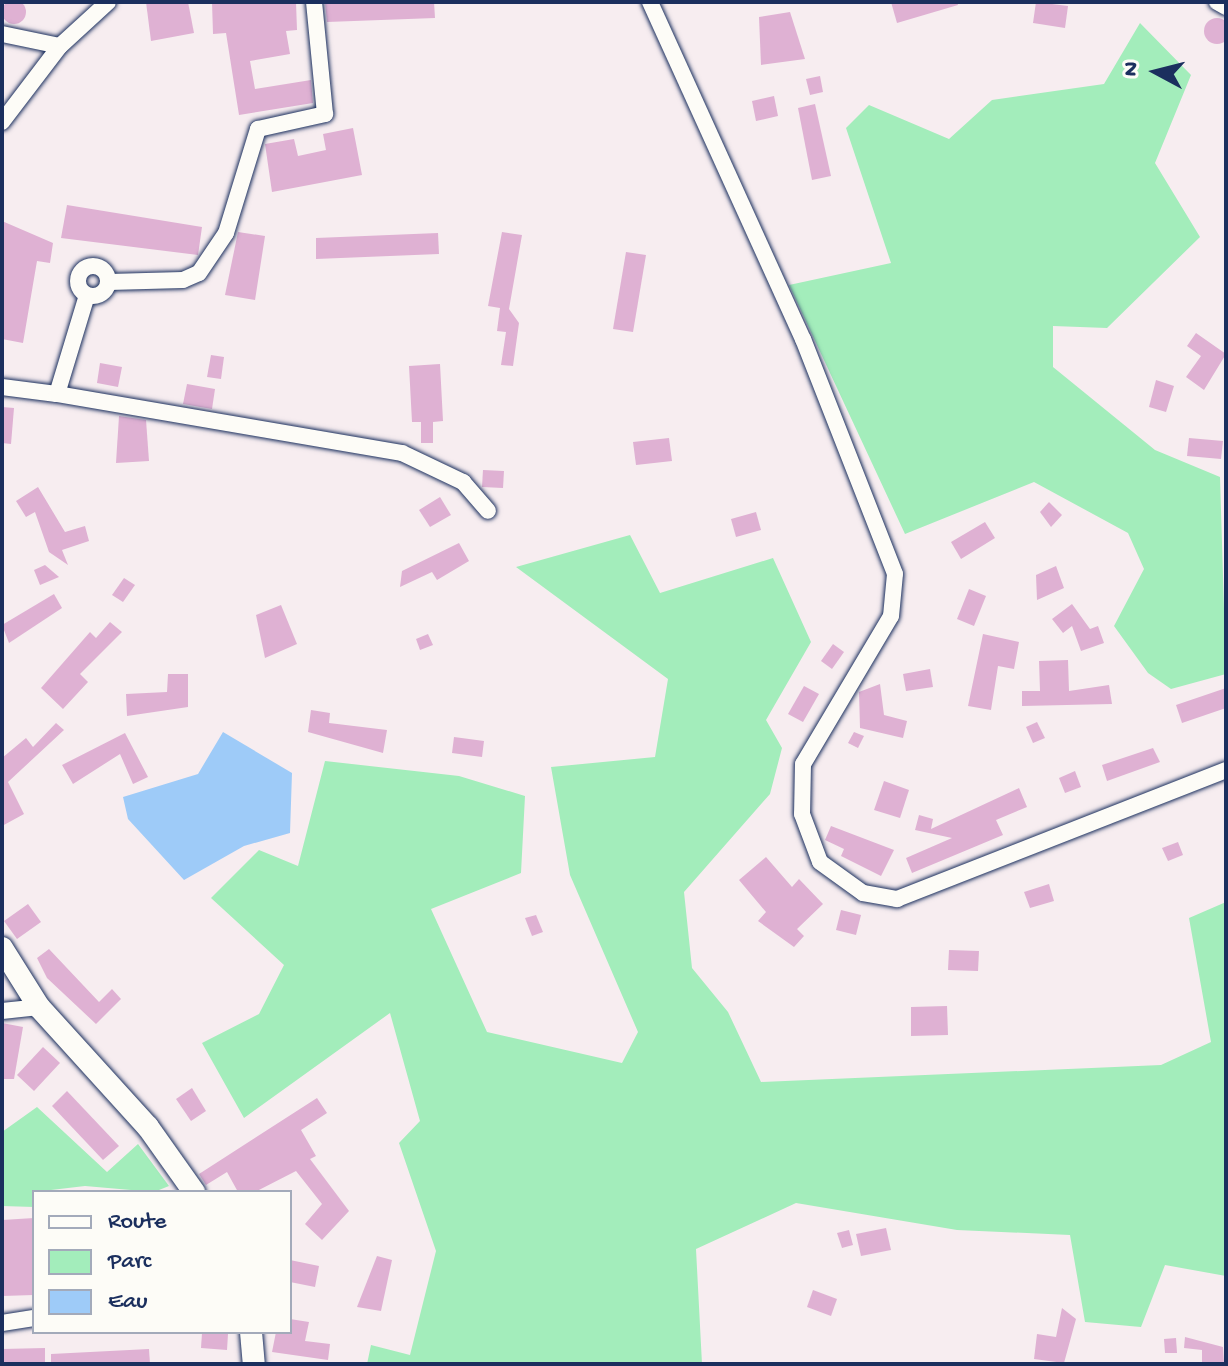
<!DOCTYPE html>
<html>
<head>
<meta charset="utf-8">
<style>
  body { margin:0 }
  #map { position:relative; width:1228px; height:1366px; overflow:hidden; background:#f7edf0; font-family:"Gochi Hand",sans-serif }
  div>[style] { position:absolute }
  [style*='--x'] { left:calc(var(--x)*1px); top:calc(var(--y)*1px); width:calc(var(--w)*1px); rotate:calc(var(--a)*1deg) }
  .green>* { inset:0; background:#a3edbb }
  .water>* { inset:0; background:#9ecbf8 }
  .building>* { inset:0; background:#dfb1d3 }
  .round { border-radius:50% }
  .roads { filter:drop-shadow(0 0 2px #1b2f5e) drop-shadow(0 0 2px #1b2f5e) }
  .street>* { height:16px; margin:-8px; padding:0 8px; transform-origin:8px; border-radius:8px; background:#fdfcf7 }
  .street>.ring { margin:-8px; padding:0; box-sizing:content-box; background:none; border:16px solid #fdfcf7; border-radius:50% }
  .secondary>* { height:22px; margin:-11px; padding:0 11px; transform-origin:11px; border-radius:11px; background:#fdfcf7 }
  span { translate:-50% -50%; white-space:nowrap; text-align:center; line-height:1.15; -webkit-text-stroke:8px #fdfcf7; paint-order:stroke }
  .frame { position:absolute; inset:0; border:4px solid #1b2f5e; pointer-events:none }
  .legend { position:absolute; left:32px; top:1190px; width:260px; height:144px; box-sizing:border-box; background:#fdfcf7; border:2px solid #a3aaba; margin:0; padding:10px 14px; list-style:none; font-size:24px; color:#1b2f5e }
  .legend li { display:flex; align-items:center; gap:16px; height:40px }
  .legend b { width:40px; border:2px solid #a3aaba }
  .north { position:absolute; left:1116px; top:32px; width:80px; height:80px; -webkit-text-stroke:6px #fdfcf7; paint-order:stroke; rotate:277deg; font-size:22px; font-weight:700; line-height:32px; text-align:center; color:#1b2f5e }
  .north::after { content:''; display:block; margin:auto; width:28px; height:36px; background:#1b2f5e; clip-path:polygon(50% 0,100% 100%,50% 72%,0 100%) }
</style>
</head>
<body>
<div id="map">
  <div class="green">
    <i style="clip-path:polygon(1140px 23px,1191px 75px,1155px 163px,1200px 237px,1107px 328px,1053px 326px,1053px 367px,1155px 450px,1220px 477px,1226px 674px,1171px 689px,1148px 673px,1114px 626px,1144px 569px,1128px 533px,1034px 482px,905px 534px,789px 285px,891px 263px,846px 128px,869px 105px,949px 139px,992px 100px,1104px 84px)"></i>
    <i style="clip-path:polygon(630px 535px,660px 593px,773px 558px,811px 642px,766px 720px,782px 748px,770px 794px,684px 892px,692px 968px,728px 1012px,761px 1082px,1161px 1065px,1211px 1042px,1189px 918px,1226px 902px,1226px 1276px,1165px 1265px,1141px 1327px,1085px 1322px,1070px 1235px,957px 1230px,796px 1203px,696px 1249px,702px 1364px,367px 1364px,371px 1345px,410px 1355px,436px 1251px,399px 1143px,420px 1121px,390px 1013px,244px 1118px,202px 1043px,259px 1014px,284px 965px,211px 898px,259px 850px,298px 866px,325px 761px,459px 776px,525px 796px,521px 873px,431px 909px,487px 1032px,622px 1063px,638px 1032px,570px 875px,551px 767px,655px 757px,668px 679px,516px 567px)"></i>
    <i style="clip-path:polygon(37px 1107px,107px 1172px,138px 1144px,169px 1186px,154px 1192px,85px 1186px,34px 1192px,34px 1207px,2px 1206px,2px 1132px)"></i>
  </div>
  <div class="water">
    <i style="clip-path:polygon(223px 732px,292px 773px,290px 833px,244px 846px,184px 880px,128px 819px,123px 797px,198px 774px)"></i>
  </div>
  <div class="building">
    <i class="round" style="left:2px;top:0;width:24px;height:24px"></i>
    <i style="clip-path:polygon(146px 2px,188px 2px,194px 33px,151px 41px)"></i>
    <i style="clip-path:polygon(212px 2px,296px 2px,297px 30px,286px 31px,290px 54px,250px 61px,255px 89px,311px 80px,313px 103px,239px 115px,226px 33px,213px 34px)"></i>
    <i style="clip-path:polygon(325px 2px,434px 2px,435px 18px,327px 22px)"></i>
    <i style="clip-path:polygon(891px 2px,957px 2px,958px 5px,897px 23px)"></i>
    <i style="clip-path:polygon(1036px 2px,1068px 6px,1065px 28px,1033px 23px)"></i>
    <i style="clip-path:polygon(790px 12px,805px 59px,761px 65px,759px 17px)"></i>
    <i class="round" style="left:1204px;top:18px;width:26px;height:26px"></i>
    <i style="clip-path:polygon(820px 76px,823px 92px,810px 95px,806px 79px)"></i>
    <i style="clip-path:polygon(774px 96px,778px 116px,756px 121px,752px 101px)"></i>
    <i style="clip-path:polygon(815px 104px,831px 176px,812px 180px,798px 108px)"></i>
    <i style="clip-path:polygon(353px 128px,362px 175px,272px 192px,265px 144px,294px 139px,298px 156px,326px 150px,323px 134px)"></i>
    <i style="clip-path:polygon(67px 205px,202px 227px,198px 255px,61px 238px)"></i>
    <i style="clip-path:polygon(2px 221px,53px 243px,50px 263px,37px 261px,23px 343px,2px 339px)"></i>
    <i style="clip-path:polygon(238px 232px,265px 236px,255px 300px,225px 295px)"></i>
    <i style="clip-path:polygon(502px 232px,522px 235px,509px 309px,519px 323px,513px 366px,501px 365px,506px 332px,497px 331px,500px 308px,488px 306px)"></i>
    <i style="clip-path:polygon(438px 233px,439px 254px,316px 259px,316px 238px)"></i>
    <i style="clip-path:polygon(626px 252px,646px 255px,633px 332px,613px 329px)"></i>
    <i style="clip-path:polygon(1196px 333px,1226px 354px,1204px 390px,1186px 377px,1201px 356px,1187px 346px)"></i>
    <i style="clip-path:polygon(211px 355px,224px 357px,221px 379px,207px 377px)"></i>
    <i style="clip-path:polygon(100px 363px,122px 367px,118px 387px,97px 383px)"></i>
    <i style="clip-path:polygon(440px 364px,443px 421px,433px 422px,433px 443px,421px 443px,421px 422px,412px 422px,409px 366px)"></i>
    <i style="clip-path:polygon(1156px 380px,1174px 386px,1166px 412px,1149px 407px)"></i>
    <i style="clip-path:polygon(187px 384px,215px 389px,212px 409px,183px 404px)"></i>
    <i style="clip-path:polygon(2px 407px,14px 408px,11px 444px,2px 443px)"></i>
    <i style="clip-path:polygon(119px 416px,146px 420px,149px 461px,116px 463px)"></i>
    <i style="clip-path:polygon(669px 438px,672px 461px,636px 465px,633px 442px)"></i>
    <i style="clip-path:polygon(1189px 438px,1223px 441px,1221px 459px,1187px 456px)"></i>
    <i style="clip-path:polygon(483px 470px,504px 471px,503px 488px,482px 487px)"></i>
    <i style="clip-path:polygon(38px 487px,65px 532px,85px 526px,89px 541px,62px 550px,68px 565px,49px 552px,35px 512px,26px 517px,16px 501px)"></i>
    <i style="clip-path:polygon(440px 497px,451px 515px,430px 527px,419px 510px)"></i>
    <i style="clip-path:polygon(1049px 502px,1062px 515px,1051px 527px,1040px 512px)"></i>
    <i style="clip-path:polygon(756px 512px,761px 530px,736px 537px,731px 519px)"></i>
    <i style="clip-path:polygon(985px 522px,995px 538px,961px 559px,951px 542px)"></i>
    <i style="clip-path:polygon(459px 543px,469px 561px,437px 580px,432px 572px,400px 587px,402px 571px)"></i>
    <i style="clip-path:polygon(45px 565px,59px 577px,40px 585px,34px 570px)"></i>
    <i style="clip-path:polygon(1056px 566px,1064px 588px,1037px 600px,1036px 575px)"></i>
    <i style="clip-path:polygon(124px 578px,135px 585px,123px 602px,112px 595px)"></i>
    <i style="clip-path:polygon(969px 589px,986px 596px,974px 626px,957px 619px)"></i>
    <i style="clip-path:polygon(54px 594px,62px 608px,9px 643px,2px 625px)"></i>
    <i style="clip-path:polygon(1072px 604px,1090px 629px,1098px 626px,1104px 643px,1081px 651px,1072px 626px,1063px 633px,1052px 619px)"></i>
    <i style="clip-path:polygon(281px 605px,297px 644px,265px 658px,256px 615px)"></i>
    <i style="clip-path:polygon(110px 622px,122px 632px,80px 674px,88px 682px,63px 709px,41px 688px,90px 632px,96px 638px)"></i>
    <i style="clip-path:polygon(428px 634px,433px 645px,420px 650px,416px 639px)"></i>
    <i style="clip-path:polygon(983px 634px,1019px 642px,1014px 669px,998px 666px,991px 710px,968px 706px)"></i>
    <i style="clip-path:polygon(833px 644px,844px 652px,832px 669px,821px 661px)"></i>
    <i style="clip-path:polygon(1068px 660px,1069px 691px,1109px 685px,1112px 704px,1022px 706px,1022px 691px,1040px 691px,1039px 661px)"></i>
    <i style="clip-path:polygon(930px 669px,933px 687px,906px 691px,903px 674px)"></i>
    <i style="clip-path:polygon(168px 674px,188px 674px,188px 707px,127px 716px,126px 694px,167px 692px)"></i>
    <i style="clip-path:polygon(880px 684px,884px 715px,907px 721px,903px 738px,860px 728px,859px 692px)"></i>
    <i style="clip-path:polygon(804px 686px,819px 694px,803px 722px,788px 714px)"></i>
    <i style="clip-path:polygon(1226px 688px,1226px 708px,1182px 723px,1176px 705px)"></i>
    <i style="clip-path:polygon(311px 710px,330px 713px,329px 723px,387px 730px,383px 753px,308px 732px)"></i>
    <i style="clip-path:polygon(1037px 722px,1045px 738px,1033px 743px,1026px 727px)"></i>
    <i style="clip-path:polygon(56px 723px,64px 730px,8px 782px,24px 814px,2px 826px,2px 758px,26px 738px,33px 747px)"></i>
    <i style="clip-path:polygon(854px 732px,864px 736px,858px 748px,848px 743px)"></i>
    <i style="clip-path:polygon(125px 733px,148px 777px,133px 784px,120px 754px,73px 784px,62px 765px)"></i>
    <i style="clip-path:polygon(454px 737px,484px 741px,482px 757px,452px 753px)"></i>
    <i style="clip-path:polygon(1153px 748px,1160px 762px,1107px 781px,1102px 765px)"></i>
    <i style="clip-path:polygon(1075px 771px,1081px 787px,1065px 793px,1059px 778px)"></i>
    <i style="clip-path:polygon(884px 781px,909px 790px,900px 818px,874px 810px)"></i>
    <i style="clip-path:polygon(1019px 788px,1027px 807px,996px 820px,1003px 835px,912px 873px,906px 858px,952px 838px,915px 830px,919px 815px,933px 819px,931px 829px)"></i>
    <i style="clip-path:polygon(831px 826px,894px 850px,881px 876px,841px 856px,844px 849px,825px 840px)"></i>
    <i style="clip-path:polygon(1178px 842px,1183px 855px,1168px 861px,1162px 848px)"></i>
    <i style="clip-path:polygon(766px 857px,792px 887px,799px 879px,823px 904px,797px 929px,804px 936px,794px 947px,758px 921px,766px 912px,739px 880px)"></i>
    <i style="clip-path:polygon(1049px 884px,1054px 901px,1030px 908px,1024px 892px)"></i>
    <i style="clip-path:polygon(28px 904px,41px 922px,17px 939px,4px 921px)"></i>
    <i style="clip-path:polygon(841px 910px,861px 915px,856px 935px,836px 930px)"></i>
    <i style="clip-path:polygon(536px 915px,543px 932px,532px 936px,525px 918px)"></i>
    <i style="clip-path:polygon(49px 949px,99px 1002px,112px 989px,121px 999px,96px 1024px,47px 978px,37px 958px)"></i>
    <i style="clip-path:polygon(949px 950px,979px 951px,978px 971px,948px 970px)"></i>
    <i style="clip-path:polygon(947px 1006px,948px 1035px,911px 1036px,911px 1007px)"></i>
    <i style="clip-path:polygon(2px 1023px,23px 1027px,14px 1079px,2px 1079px)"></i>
    <i style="clip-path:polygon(43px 1047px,60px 1063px,34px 1091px,17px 1075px)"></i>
    <i style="clip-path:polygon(192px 1088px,206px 1111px,191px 1121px,176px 1099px)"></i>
    <i style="clip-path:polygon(67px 1091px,119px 1146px,103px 1160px,52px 1106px)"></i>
    <i style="clip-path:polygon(317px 1098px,327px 1113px,301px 1130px,316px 1156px,310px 1159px,349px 1211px,322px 1240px,305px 1224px,322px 1204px,296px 1171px,255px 1192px,238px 1192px,227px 1172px,206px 1185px,199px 1174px)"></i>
    <i style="clip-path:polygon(34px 1218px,34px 1295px,2px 1296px,2px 1220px)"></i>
    <i style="clip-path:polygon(886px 1228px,891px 1250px,861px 1256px,856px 1234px)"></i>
    <i style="clip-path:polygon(849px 1230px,853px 1245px,842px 1248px,837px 1233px)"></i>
    <i style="clip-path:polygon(377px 1256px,392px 1260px,381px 1311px,357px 1307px)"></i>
    <i style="clip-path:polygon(290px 1260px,319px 1266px,315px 1287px,290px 1282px)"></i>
    <i style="clip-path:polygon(813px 1290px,837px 1299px,831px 1316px,807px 1307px)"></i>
    <i style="clip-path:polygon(1062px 1308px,1076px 1319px,1064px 1363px,1034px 1359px,1037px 1334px,1056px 1337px)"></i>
    <i style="clip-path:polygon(290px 1319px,309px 1322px,305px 1341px,330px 1344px,328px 1360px,272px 1352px,276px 1332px,290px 1332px)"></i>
    <i style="clip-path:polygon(202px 1333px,228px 1334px,227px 1350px,201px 1348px)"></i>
    <i style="clip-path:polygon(1185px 1337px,1223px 1347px,1224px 1364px,1202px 1364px,1202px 1350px,1184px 1348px)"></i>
    <i style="clip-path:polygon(1176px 1338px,1177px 1353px,1165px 1353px,1164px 1339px)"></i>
    <i style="clip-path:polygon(45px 1348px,45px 1364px,2px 1364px,2px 1349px)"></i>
    <i style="clip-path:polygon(149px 1349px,150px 1364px,51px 1364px,51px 1354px)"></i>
  </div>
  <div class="roads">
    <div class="street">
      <i style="--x:650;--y:2;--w:370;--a:65.6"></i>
      <i style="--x:803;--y:339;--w:252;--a:68.6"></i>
      <i style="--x:895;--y:574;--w:42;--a:95.4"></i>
      <i style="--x:891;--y:616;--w:172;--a:120.7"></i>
      <i style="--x:803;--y:764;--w:50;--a:91.1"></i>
      <i style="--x:802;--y:814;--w:51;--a:69.4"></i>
      <i style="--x:820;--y:862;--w:53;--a:35.8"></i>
      <i style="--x:863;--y:893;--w:35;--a:10"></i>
      <i style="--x:897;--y:899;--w:353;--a:-21.4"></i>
      <i style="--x:1217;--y:2;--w:10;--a:29"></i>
      <i style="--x:2;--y:34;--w:59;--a:11.7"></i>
      <i style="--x:2;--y:122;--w:96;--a:-52.7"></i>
      <i style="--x:60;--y:46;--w:65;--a:-42.5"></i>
      <i class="ring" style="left:78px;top:266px;width:14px;height:14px"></i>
      <i style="--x:109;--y:282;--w:74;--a:-1.5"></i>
      <i style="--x:183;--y:280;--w:17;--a:-24"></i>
      <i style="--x:199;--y:273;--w:48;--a:-56"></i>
      <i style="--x:226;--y:233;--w:109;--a:-72.9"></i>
      <i style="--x:258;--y:129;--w:69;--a:-12.6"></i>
      <i style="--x:325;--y:114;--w:113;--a:-95.6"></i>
      <i style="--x:2;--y:387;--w:55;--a:7.3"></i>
      <i style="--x:57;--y:394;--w:103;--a:-73.1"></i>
      <i style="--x:57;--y:394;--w:350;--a:9.7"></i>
      <i style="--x:402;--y:453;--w:68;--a:25.4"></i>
      <i style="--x:463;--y:482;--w:38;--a:49"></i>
      <i style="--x:2;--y:1011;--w:37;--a:-6"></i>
      <i style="--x:2;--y:1323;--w:32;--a:-9"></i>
    </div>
    <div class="secondary">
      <i style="--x:2;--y:948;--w:70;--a:57.9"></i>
      <i style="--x:39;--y:1007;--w:162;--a:47.8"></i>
      <i style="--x:148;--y:1127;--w:80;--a:54.7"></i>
      <i style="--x:251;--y:1332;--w:32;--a:85"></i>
    </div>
  </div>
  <div class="frame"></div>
  <ul class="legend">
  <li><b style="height:10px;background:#fdfcf7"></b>Route</li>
  <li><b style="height:22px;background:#a3edbb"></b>Parc</li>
  <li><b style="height:22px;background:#9ecbf8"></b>Eau</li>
  </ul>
  <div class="north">N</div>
</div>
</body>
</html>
